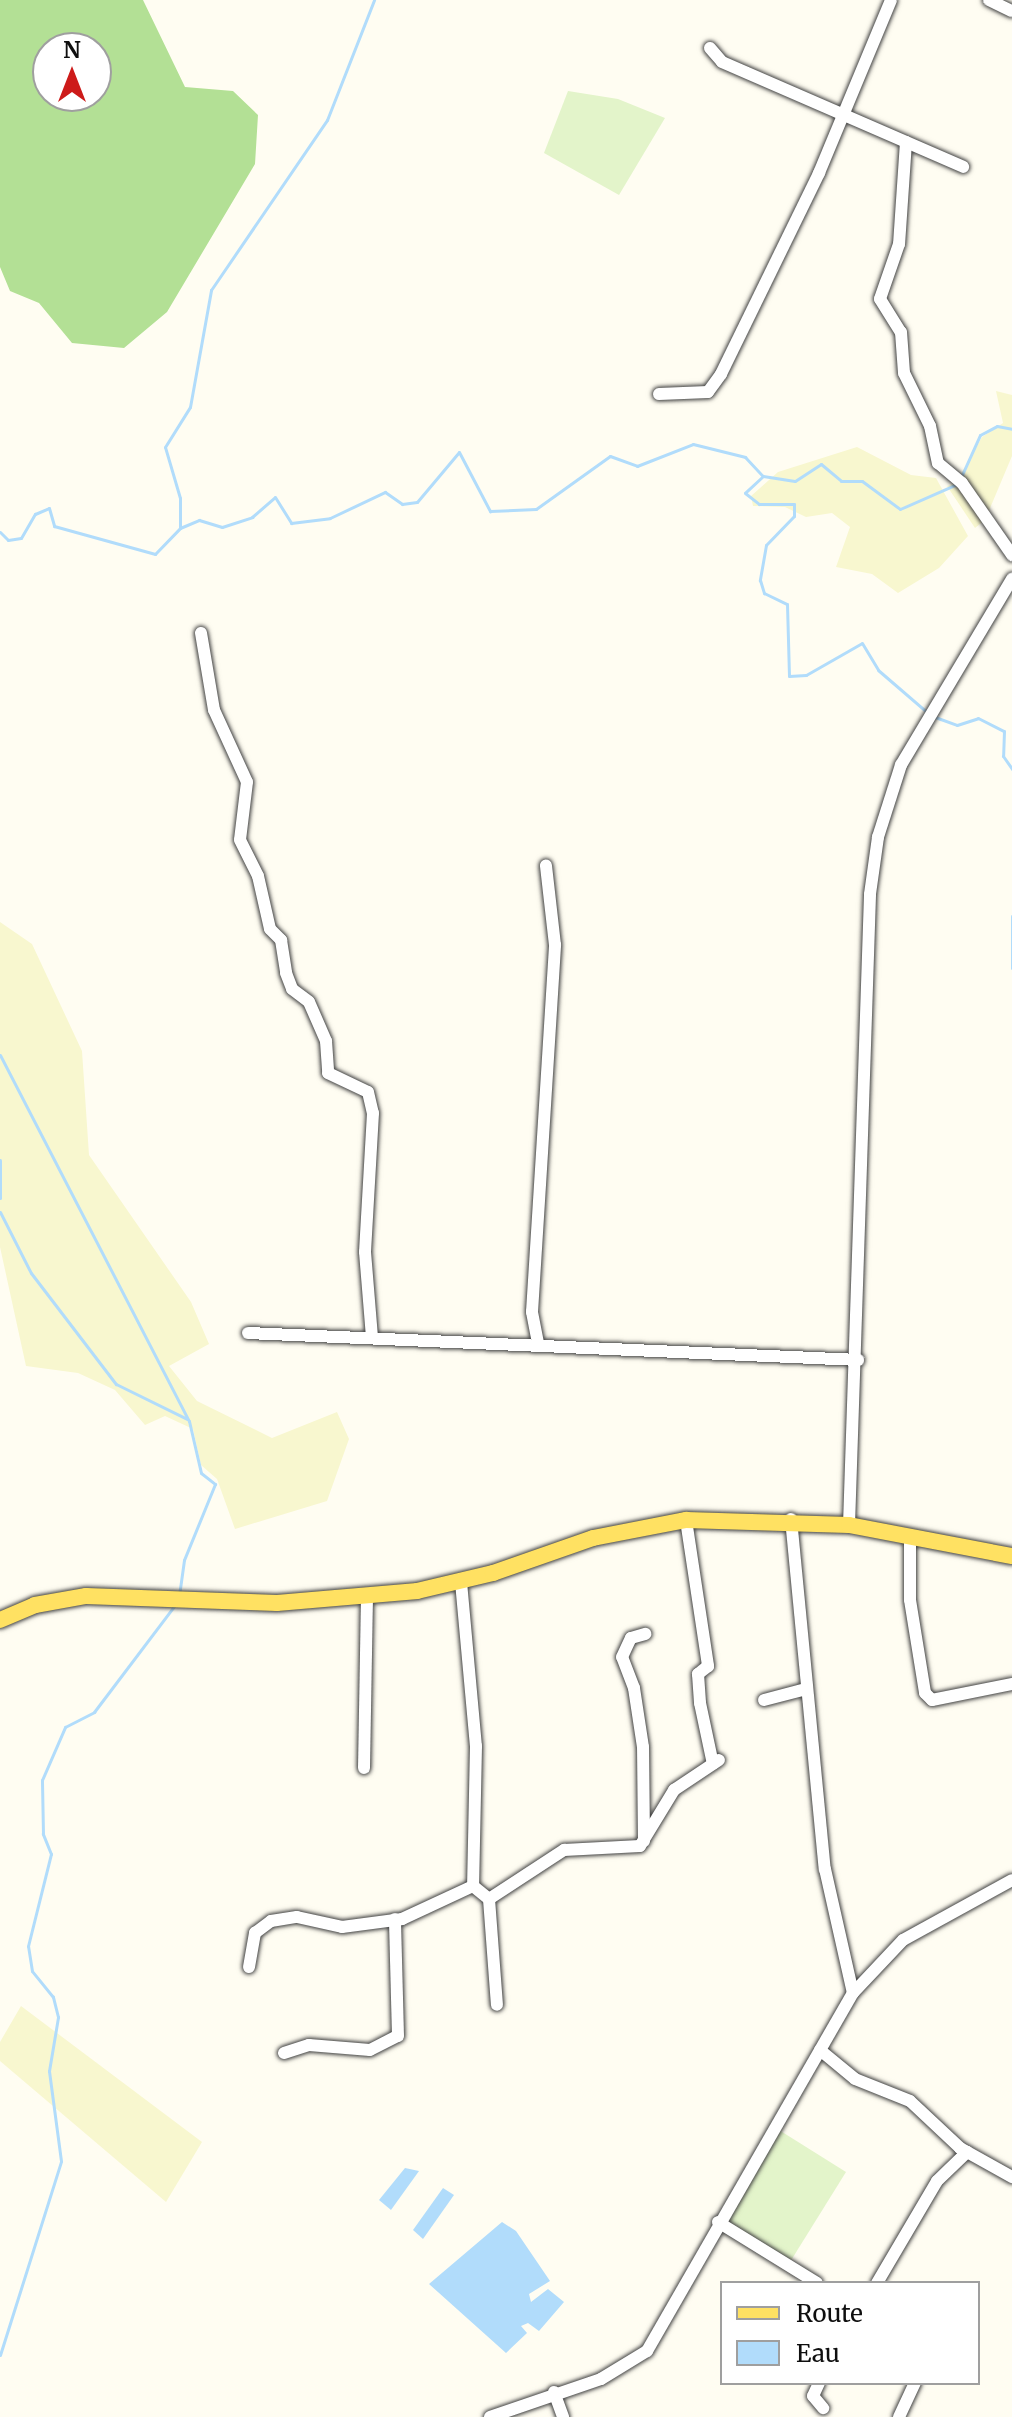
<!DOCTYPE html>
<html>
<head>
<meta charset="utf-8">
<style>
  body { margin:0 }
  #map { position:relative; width:1012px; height:2417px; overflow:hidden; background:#fffdf2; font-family:Merriweather,serif }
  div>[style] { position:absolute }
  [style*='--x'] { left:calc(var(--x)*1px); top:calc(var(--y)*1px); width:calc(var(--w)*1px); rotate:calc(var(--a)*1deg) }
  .farmland>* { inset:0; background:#f8f7cf }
  .forest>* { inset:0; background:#b3e095 }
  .pitch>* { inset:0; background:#e3f4ca }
  .water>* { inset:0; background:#b1dcfb }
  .stream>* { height:3px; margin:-1.5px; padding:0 1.5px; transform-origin:1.5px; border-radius:1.5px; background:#b1dcfb }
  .roads { filter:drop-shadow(0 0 2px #424242) drop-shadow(0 0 2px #424242) }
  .minor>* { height:12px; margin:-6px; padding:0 6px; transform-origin:6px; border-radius:6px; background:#fff }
  .major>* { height:16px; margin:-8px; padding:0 8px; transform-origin:8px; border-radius:8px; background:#ffe162 }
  span { translate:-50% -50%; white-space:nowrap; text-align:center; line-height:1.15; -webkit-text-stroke:8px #fff; paint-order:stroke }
  .legend { position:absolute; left:720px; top:2281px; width:260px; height:104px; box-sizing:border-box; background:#fff; border:2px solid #9f9f9f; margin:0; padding:10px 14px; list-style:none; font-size:24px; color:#0f0f0f }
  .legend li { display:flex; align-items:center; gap:16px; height:40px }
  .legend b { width:40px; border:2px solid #9f9f9f }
  .north { position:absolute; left:32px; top:32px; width:80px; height:80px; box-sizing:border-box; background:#fff; border:2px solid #9f9f9f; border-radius:50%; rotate:0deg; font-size:22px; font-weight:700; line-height:32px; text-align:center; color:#0f0f0f }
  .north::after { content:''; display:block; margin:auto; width:28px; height:36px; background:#cd1b1a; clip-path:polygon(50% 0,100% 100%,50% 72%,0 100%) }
</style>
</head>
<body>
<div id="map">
  <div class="farmland">
    <i style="clip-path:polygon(996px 391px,1012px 395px,1012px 456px,985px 520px,975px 528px,947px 486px,956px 483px,982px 437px,1003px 423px)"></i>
    <i style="clip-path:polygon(857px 447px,911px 475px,936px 478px,968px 536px,939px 568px,898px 593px,872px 574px,836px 567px,850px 527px,832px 513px,806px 517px,785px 507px,753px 506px,751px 496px,778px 472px)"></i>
    <i style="clip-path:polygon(0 922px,32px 944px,82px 1051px,89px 1155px,191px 1302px,209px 1344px,169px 1366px,197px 1401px,272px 1438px,337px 1412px,349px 1439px,327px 1501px,235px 1529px,217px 1479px,201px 1465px,193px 1429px,165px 1416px,145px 1425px,115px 1390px,78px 1373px,26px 1366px,0 1247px)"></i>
    <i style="clip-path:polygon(21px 2006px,202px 2142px,166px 2202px,0 2061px,0 2042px)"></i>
  </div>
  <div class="forest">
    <i style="clip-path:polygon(evenodd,0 0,143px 0,185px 87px,233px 91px,258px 115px,255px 164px,167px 312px,124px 348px,72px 343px,39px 303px,10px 291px,0 267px,0 0,48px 48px,96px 48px,96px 96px,48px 96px,48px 48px)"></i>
  </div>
  <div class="pitch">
    <i style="clip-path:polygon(568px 91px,618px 99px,665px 118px,619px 195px,544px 153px)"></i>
    <i style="clip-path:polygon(779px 2130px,846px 2172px,790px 2262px,725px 2223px)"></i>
  </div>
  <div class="water">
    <i style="clip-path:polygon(405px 2168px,419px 2171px,391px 2210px,379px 2200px)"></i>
    <i style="clip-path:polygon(443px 2188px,454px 2195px,423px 2239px,413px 2230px)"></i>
    <i style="clip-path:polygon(502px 2222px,516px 2231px,550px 2281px,529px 2294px,531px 2302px,548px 2289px,564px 2302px,539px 2331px,528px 2323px,521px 2326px,527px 2333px,506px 2353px,429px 2284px)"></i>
  </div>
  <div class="stream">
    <i style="--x:762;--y:477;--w:23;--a:137"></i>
    <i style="--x:745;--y:493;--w:18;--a:38"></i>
    <i style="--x:759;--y:504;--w:35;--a:0"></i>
    <i style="--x:794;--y:504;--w:12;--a:90"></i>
    <i style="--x:794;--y:516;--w:40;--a:134"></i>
    <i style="--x:766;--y:545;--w:36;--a:100"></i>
    <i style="--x:760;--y:580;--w:14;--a:73"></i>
    <i style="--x:764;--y:593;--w:25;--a:26"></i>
    <i style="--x:787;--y:604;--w:72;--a:88.4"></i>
    <i style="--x:789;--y:676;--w:17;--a:-3"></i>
    <i style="--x:806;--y:675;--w:64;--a:-29.7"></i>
    <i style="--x:862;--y:643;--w:31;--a:59"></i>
    <i style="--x:878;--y:670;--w:66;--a:40.7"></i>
    <i style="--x:961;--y:477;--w:46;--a:-65.7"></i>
    <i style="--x:980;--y:435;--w:19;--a:-28"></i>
    <i style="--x:997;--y:426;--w:15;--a:11"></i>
    <i style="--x:180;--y:528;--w:30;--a:-90"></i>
    <i style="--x:180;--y:498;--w:53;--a:-106.4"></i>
    <i style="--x:165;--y:447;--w:47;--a:-58"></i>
    <i style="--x:190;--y:407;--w:119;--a:-79.8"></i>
    <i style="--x:211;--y:290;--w:206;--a:-55.7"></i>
    <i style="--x:327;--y:120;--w:129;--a:-68.6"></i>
    <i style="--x:0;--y:532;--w:11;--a:45"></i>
    <i style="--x:8;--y:540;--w:13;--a:-9"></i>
    <i style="--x:21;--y:538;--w:28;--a:-60"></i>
    <i style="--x:35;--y:514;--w:15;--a:-23"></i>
    <i style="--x:49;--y:508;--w:19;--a:74"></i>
    <i style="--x:54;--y:526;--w:105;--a:15.5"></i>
    <i style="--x:155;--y:554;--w:36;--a:-46"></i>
    <i style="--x:180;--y:528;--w:21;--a:-23"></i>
    <i style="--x:199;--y:520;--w:24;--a:17"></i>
    <i style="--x:222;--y:527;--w:32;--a:-18"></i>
    <i style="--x:252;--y:517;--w:30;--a:-41"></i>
    <i style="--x:275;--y:497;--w:31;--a:58"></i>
    <i style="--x:291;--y:523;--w:39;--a:-7"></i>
    <i style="--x:330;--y:518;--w:61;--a:-25.3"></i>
    <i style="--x:385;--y:492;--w:21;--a:35"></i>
    <i style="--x:402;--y:504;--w:15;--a:-8"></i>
    <i style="--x:417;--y:502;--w:65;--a:-50"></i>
    <i style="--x:459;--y:452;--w:67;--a:62.3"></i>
    <i style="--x:490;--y:511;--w:46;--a:-2.5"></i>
    <i style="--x:536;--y:509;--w:91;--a:-35.6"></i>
    <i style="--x:610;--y:456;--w:29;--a:20"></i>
    <i style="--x:637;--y:466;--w:60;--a:-21.4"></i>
    <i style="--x:693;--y:444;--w:54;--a:14"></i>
    <i style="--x:745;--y:457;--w:26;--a:47"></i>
    <i style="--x:763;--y:476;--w:32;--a:9"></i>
    <i style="--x:795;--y:481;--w:31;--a:-33"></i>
    <i style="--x:821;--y:464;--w:26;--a:40"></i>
    <i style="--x:841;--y:481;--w:21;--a:0"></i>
    <i style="--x:862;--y:481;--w:47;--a:36.4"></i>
    <i style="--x:900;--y:509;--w:62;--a:-23.7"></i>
    <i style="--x:935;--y:717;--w:23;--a:20"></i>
    <i style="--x:957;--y:725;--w:22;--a:-18"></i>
    <i style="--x:978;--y:718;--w:29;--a:27"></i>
    <i style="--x:1004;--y:731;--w:25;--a:92"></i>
    <i style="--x:1003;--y:756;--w:16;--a:55"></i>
    <i style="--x:1012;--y:916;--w:52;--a:90"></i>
    <i style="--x:0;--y:1055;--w:412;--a:62.7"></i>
    <i style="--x:189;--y:1421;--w:53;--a:77"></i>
    <i style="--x:201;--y:1473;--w:18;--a:38"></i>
    <i style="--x:215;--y:1484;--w:82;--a:112.2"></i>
    <i style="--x:184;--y:1560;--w:34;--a:98"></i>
    <i style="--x:0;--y:1160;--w:38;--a:90"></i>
    <i style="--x:0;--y:1212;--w:68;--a:63.1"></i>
    <i style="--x:31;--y:1273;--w:140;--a:52.6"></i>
    <i style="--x:116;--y:1384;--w:79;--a:26.2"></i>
    <i style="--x:0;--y:2355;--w:203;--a:-72.5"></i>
    <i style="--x:61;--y:2161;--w:91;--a:-97.6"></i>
    <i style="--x:49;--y:2071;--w:55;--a:-80.5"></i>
    <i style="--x:58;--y:2017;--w:21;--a:-104"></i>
    <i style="--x:53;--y:1997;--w:33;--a:-129"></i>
    <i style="--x:32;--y:1971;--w:25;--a:-99"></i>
    <i style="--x:28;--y:1946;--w:95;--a:-76"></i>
    <i style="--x:51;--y:1854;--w:22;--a:-112"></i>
    <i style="--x:43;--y:1834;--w:54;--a:-91.1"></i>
    <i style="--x:42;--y:1780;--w:58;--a:-66.5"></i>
    <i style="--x:65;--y:1727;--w:33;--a:-27"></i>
    <i style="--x:94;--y:1712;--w:134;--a:-52.9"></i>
  </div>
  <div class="roads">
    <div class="minor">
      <i style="--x:989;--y:0;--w:25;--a:26"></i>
      <i style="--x:710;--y:48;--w:18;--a:49"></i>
      <i style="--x:722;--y:62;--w:263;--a:23.5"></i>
      <i style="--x:906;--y:142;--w:102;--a:93.9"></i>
      <i style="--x:899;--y:244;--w:58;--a:109.1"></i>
      <i style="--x:880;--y:299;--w:39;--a:58"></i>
      <i style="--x:901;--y:332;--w:41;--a:85.8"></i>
      <i style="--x:904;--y:373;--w:59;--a:63.9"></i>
      <i style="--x:930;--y:426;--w:38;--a:78"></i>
      <i style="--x:938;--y:463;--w:31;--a:40"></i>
      <i style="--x:962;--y:483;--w:88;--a:55.2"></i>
      <i style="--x:659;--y:394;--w:49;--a:-2.3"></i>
      <i style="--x:708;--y:392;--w:22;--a:-54"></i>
      <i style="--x:721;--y:374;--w:224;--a:-64"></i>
      <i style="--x:819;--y:173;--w:187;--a:-67.4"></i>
      <i style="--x:201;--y:633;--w:78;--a:80.4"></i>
      <i style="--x:214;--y:710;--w:79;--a:65.4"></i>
      <i style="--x:247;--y:782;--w:58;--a:96.9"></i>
      <i style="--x:240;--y:840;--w:40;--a:63.4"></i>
      <i style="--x:258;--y:876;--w:54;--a:77.2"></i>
      <i style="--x:270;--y:929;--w:16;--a:45"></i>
      <i style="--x:281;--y:940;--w:33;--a:81"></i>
      <i style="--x:286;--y:973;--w:17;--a:69"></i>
      <i style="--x:292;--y:989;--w:21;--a:37"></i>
      <i style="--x:309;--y:1002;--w:43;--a:66.4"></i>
      <i style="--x:326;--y:1041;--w:32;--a:86"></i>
      <i style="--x:328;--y:1073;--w:44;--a:25.4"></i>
      <i style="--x:368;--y:1092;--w:22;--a:77"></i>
      <i style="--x:373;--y:1113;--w:139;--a:93.3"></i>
      <i style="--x:365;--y:1252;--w:85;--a:85.3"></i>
      <i style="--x:248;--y:1333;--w:611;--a:2.53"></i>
      <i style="--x:538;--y:1343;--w:32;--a:-101"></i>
      <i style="--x:532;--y:1312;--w:368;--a:-86.4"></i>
      <i style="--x:555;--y:945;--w:80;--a:-96.5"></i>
      <i style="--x:791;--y:1519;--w:352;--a:84.5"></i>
      <i style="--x:825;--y:1869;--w:127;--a:77.3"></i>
      <i style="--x:686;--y:1520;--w:148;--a:81.4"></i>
      <i style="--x:708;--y:1666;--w:13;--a:141"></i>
      <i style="--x:698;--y:1674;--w:29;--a:86"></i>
      <i style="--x:700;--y:1703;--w:62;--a:78"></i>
      <i style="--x:849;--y:1525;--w:631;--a:-88.09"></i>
      <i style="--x:870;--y:894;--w:58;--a:-82"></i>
      <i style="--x:878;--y:837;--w:76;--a:-72.3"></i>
      <i style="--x:901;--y:765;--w:217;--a:-59.2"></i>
      <i style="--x:910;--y:1537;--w:63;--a:90"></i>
      <i style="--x:910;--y:1600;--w:94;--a:80.8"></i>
      <i style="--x:925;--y:1693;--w:10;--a:45"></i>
      <i style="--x:932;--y:1700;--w:82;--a:-11.3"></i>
      <i style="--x:461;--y:1582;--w:165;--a:84.8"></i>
      <i style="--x:476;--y:1746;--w:140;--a:91.2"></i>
      <i style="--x:473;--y:1886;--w:21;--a:39"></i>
      <i style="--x:489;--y:1899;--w:106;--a:85.7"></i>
      <i style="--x:764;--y:1700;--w:43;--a:-14.7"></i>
      <i style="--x:364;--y:1768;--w:171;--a:-89"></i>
      <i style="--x:644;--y:1841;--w:94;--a:-90.6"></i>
      <i style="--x:643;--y:1747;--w:60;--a:-98.7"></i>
      <i style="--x:634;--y:1688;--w:33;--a:-111"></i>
      <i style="--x:622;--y:1657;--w:21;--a:-65"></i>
      <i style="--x:631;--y:1638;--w:15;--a:-16"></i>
      <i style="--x:489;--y:1899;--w:90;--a:-33.2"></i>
      <i style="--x:564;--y:1850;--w:76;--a:-3"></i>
      <i style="--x:640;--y:1846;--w:66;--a:-58.7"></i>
      <i style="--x:674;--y:1790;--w:54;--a:-33.7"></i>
      <i style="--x:249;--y:1967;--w:35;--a:-80"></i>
      <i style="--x:255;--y:1933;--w:20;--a:-37"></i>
      <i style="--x:271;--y:1921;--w:26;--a:-9"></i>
      <i style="--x:297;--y:1917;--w:46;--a:12.5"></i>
      <i style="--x:342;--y:1927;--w:61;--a:-7.6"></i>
      <i style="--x:402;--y:1919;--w:78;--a:-24.9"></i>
      <i style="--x:820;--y:2050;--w:45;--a:39.6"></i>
      <i style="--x:855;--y:2079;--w:59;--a:21.8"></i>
      <i style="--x:910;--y:2101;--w:69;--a:43.2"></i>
      <i style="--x:960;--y:2148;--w:60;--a:29.1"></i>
      <i style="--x:284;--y:2053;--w:26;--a:-18"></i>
      <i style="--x:309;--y:2045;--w:61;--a:4.7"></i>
      <i style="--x:370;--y:2050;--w:31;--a:-27"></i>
      <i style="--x:398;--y:2036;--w:117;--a:-91.5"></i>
      <i style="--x:718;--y:2222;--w:116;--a:31.6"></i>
      <i style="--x:877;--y:2283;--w:118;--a:-59.5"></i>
      <i style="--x:937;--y:2181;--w:42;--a:-44"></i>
      <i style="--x:819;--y:2383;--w:14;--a:115"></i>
      <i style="--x:813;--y:2396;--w:16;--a:50"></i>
      <i style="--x:554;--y:2392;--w:27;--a:70"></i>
      <i style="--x:490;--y:2417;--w:117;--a:-18.9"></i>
      <i style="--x:601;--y:2379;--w:54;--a:-31.3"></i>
      <i style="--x:647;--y:2351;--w:413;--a:-60.1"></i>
      <i style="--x:853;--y:1993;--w:73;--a:-46.7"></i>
      <i style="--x:903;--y:1940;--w:124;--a:-28.8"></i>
      <i style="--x:899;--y:2417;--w:38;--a:-65"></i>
    </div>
    <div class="major">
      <i style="--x:0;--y:1620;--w:38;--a:-23"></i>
      <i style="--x:35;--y:1605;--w:52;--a:-10"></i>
      <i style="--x:86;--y:1596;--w:191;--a:2.1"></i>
      <i style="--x:277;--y:1603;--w:141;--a:-4.9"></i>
      <i style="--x:417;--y:1591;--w:78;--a:-13.3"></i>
      <i style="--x:493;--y:1573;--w:106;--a:-19.3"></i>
      <i style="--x:593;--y:1538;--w:95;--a:-11"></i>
      <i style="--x:686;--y:1520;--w:163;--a:1.8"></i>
      <i style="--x:849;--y:1525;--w:166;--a:10.8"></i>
    </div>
  </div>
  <ul class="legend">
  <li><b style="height:10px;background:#ffe162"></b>Route</li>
  <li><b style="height:22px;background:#b1dcfb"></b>Eau</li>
  </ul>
  <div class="north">N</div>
</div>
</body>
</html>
